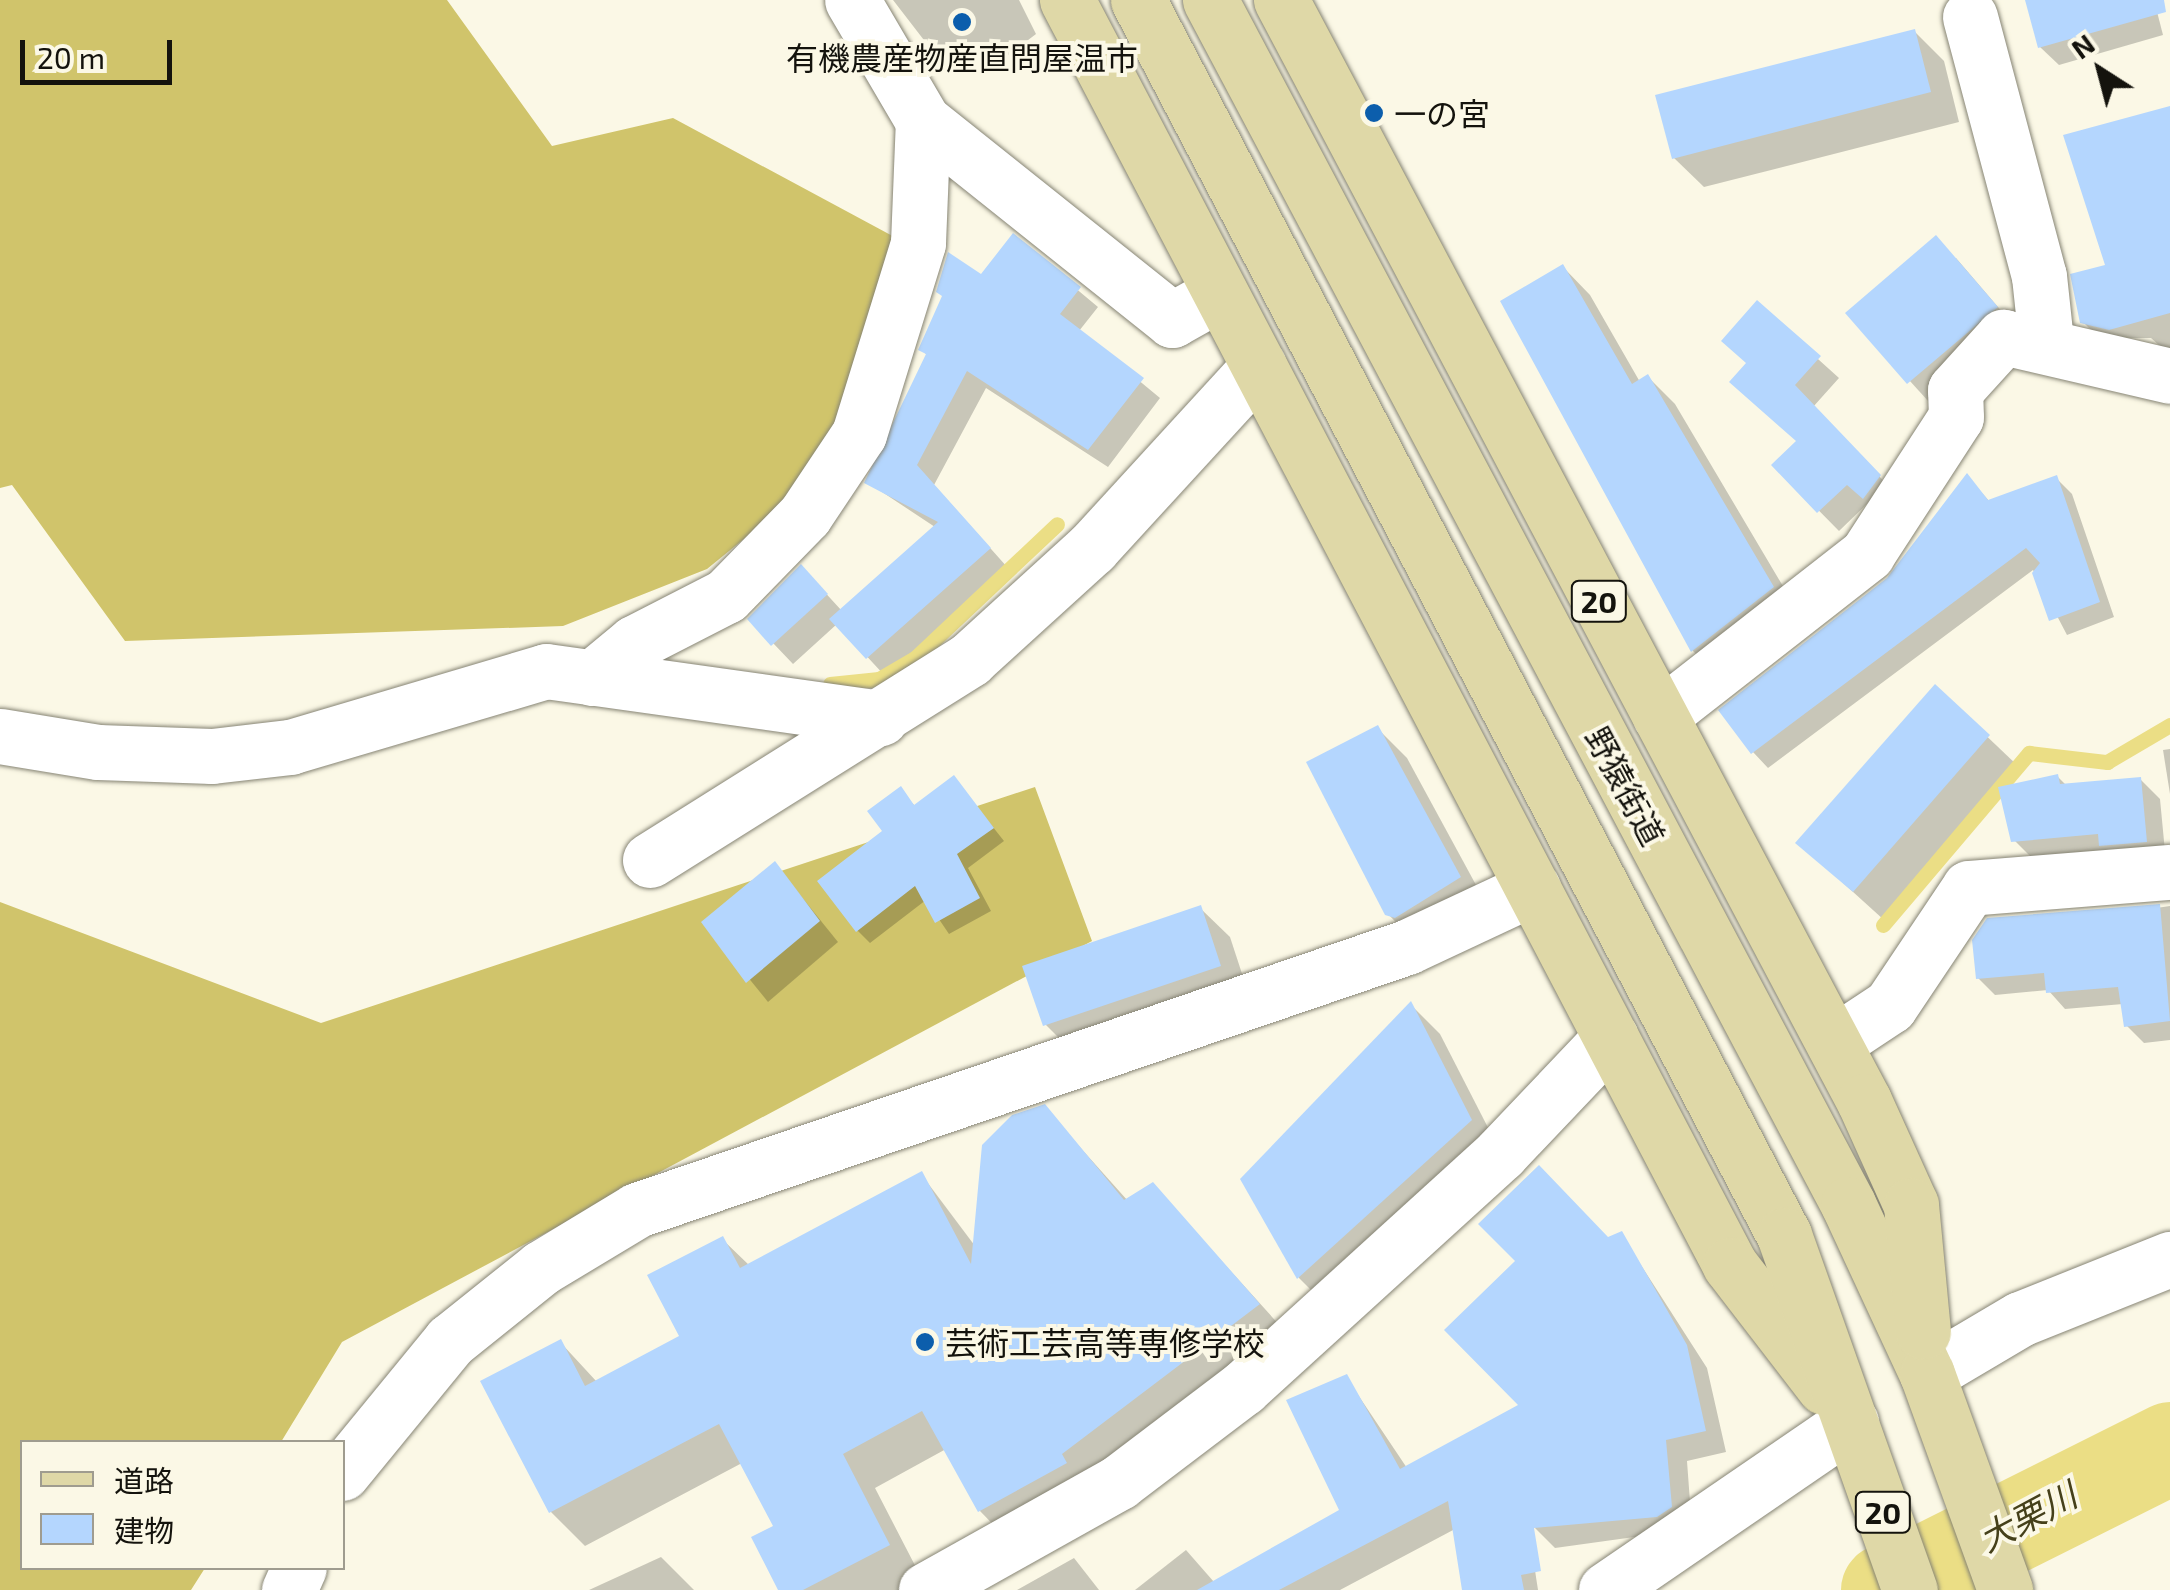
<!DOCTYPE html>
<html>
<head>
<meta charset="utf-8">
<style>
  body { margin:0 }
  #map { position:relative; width:2170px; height:1590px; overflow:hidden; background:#fbf8e6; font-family:"Exo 2","Noto Sans JP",sans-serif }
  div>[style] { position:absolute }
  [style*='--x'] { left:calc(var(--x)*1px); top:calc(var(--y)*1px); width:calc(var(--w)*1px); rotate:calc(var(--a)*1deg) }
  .forest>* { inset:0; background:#d0c46b }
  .shadow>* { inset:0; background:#0003 }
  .stream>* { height:15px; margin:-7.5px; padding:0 7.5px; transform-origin:7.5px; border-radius:7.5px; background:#ebde85 }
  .river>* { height:92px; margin:-46px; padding:0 46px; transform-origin:46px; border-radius:46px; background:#ebde85 }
  .building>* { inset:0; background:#b4d6fe }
  .roads { filter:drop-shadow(0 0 2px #868474) drop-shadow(0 0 2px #868474) }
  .minor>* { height:55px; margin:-27.5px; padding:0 27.5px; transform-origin:27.5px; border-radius:27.5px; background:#fff }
  .primary>* { height:55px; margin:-27.5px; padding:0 27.5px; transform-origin:27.5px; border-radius:27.5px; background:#dfd8a7 }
  .dots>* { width:28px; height:28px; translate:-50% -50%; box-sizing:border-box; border:5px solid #fbf8e6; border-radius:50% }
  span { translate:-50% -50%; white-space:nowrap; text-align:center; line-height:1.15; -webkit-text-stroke:8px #fbf8e6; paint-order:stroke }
  .shield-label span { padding:2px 8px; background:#fbf8e6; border:2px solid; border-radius:8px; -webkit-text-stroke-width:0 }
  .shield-label { font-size:30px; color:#14130d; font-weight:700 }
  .poi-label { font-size:32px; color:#14130d }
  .left { translate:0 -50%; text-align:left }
  .street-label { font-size:32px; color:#14130d }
  .water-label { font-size:35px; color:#45401a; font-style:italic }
  .legend { position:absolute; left:20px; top:1440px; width:325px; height:130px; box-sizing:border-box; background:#fbf8e6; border:2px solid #9f9c8f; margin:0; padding:12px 18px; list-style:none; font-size:30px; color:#14130d }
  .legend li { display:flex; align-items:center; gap:20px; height:50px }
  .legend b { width:50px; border:2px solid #9f9c8f }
  .north { position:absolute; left:2050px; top:20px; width:100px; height:100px; -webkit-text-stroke:8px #fbf8e6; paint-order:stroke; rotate:324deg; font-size:28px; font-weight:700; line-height:40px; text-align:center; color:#14130d }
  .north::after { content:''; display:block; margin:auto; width:35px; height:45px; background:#14130d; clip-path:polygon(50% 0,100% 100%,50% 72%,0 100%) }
  .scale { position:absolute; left:20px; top:40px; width:152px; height:45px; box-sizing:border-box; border:5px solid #14130d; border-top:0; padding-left:12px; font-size:30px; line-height:35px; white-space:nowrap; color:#14130d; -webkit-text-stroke:8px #fbf8e6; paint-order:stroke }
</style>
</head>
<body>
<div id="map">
  <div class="forest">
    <i style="clip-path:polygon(0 0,447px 0,552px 146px,673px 118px,900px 240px,866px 370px,805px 489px,707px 569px,563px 626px,125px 641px,12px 485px,0 488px)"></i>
    <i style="clip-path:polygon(1035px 787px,1092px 941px,342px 1342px,281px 1442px,22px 1442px,22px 1568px,205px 1568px,191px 1590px,0 1590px,0 902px,321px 1023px)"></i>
  </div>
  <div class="shadow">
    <i style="clip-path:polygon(893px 0,1019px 0,1036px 34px,986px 72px,959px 45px,937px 57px)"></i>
    <i style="clip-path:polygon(2027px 0,2154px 0,2163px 35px,2059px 65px,2040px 47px)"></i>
    <i style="clip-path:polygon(1914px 31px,1944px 61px,1959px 122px,1704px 187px,1674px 158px)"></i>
    <i style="clip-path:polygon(2170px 109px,2170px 355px,2151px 338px,2099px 338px,2083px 322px)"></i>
    <i style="clip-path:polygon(1013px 236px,1098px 307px,1079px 331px,1160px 398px,1108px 467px,986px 388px,934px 485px,1008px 568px,885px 676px,837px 624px,793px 664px,750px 619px,820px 587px,842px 611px,935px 527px,867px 482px,928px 356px,921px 349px)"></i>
    <i style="clip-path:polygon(1956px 258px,2016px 328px,1929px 402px,1849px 314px)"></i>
    <i style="clip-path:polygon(1563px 267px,1590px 295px,1640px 382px,1648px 377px,1675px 404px,1800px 615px,1720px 678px,1693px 651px,1503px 302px)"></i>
    <i style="clip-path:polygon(1757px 304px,1839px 378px,1813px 407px,1899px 497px,1868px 503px,1839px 531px,1774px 465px,1798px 442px,1748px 364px)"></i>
    <i style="clip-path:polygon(1967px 476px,1990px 502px,2056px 478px,2072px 494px,2114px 617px,2067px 635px,2033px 570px,1768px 768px,1753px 752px)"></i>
    <i style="clip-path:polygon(1935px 687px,2018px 766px,1884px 920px,1799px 843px)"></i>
    <i style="clip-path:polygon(1377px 728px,1407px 758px,1488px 907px,1417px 944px,1387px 913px)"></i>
    <i style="clip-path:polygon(2170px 749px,2170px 794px,2163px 750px)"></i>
    <i style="clip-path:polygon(2057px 776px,2067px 786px,2140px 779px,2160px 799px,2166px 862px,2034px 860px,2014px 840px)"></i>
    <i style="clip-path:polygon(954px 778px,1004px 841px,968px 868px,991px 911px,949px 934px,926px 900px,870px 943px,857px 930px,900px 790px,916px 807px)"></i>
    <i style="clip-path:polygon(775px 864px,838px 942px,768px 1002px,704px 923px)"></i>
    <i style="clip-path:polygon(2170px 906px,2170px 1040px,2144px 1043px,2127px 1026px,2123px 1004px,2065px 1009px,2048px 990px,1995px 995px,1978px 978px,2108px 915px)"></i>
    <i style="clip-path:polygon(1200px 908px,1230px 937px,1249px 995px,1075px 1054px,1045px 1024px)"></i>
    <i style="clip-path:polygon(1411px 1005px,1440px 1034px,1500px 1151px,1328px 1307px,1299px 1278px,1243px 1179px)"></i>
    <i style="clip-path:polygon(1044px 1107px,1128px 1201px,1153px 1185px,1292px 1339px,1013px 1545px,980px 1511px,946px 1449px,875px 1488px,922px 1579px,901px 1590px,781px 1590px,776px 1527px,742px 1463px,585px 1546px,551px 1512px,561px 1343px,597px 1382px,682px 1337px,722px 1239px,750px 1266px,921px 1174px,975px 1246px)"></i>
    <i style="clip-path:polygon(1621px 1234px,1707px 1368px,1726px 1452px,1687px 1461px,1692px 1529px,1555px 1548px,1532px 1525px,1455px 1529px,1340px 1590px,1236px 1590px,1342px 1511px,1346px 1377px,1407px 1468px,1522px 1406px,1608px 1240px)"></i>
    <i style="clip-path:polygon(1186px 1550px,1221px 1590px,1135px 1590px)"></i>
    <i style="clip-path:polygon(661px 1557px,694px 1590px,589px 1590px)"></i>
    <i style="clip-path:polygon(1074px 1558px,1099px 1590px,1017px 1590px)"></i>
    <i style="clip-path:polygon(1534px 1564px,1538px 1590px,1463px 1590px)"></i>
  </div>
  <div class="stream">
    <i style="--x:830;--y:684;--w:49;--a:-5.8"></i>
    <i style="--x:879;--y:679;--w:42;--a:-30.3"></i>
    <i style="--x:915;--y:658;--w:195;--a:-43.3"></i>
    <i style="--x:1883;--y:925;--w:226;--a:-49.7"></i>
    <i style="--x:2029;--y:753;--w:79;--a:6.6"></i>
    <i style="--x:2107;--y:762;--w:73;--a:-30.4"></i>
  </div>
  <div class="river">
    <i style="--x:1887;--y:1590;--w:317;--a:-26.6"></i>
  </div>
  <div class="building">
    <i style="clip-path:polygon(2025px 0,2164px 0,2166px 12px,2038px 48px)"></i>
    <i style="clip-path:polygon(1915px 29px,1931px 92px,1672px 159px,1655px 95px)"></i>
    <i style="clip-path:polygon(2170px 106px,2170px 313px,2109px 330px,2080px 323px,2070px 274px,2105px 265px,2063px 135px)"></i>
    <i style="clip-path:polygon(1013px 233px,1081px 287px,1060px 314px,1144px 378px,1088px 450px,967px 371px,917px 465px,991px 548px,866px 659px,829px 619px,938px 522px,864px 483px,926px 354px,918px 350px,942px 296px,936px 292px,948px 252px,981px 274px)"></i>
    <i style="clip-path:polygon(1936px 235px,1998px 307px,1907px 384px,1845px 313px)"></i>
    <i style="clip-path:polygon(1563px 264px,1632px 384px,1648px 374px,1774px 587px,1691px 652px,1500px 301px)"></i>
    <i style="clip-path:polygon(1757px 300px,1821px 356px,1795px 385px,1881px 475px,1863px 499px,1847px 485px,1817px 513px,1771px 465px,1796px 441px,1729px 382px,1746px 363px,1721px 341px)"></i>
    <i style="clip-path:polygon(1967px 473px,1988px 500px,2057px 475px,2100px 602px,2049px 621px,2032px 573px,2040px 563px,2026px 548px,1751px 754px,1718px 710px,1887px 578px)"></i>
    <i style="clip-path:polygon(801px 564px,828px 594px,771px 646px,747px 619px)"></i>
    <i style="clip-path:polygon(1935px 684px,1990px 735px,1853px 892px,1795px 843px)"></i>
    <i style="clip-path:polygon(1378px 725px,1461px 877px,1395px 918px,1385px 915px,1306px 762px)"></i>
    <i style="clip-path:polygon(2058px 774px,2060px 784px,2141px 777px,2147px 842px,2099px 846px,2098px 834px,2011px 842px,1998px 787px)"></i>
    <i style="clip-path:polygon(954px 775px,994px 828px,957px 854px,980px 898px,935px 923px,915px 886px,856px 932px,817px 881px,882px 831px,867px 811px,901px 786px,914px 805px)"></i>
    <i style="clip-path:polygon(775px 861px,820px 921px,746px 983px,701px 922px)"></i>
    <i style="clip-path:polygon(2160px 904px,2170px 1021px,2124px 1027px,2118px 987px,2046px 993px,2044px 973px,1976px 979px,1972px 940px,1987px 918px)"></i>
    <i style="clip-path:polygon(1201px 905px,1221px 966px,1043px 1026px,1022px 966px)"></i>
    <i style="clip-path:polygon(1411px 1001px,1472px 1120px,1297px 1279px,1240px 1179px)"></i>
    <i style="clip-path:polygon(1045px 1104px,1124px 1200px,1153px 1182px,1260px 1304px,1062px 1454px,1067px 1463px,978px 1512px,922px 1411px,843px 1454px,890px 1545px,803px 1590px,778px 1590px,751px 1537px,773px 1526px,719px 1424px,549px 1513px,480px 1381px,561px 1339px,585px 1386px,679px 1336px,647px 1275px,723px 1236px,740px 1268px,922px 1171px,971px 1264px,982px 1145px,1012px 1115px)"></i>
    <i style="clip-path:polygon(1539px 1165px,1608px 1237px,1622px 1231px,1687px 1345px,1706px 1431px,1666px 1440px,1672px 1507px,1657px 1517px,1534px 1528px,1541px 1571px,1521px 1575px,1524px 1590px,1462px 1590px,1448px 1501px,1279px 1590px,1197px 1590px,1339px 1510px,1286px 1400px,1347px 1374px,1400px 1469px,1518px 1405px,1444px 1330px,1515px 1261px,1478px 1224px)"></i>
  </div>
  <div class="roads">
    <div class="minor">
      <i style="--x:1970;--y:17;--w:268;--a:75.1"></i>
      <i style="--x:2039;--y:276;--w:65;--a:83.9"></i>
      <i style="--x:923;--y:121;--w:319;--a:38.6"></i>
      <i style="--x:1172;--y:320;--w:55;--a:-29.4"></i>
      <i style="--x:592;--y:678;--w:55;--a:-39.8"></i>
      <i style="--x:634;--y:643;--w:103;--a:-27.1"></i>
      <i style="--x:726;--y:596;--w:113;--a:-45.7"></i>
      <i style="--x:805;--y:515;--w:97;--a:-56.3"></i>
      <i style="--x:859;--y:434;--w:200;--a:-72.8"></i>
      <i style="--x:918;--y:243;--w:122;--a:-87.7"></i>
      <i style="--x:923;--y:121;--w:140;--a:-120.4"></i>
      <i style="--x:1660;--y:716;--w:263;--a:-38"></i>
      <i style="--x:1867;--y:554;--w:163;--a:-57"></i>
      <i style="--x:1956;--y:417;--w:27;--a:-92"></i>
      <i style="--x:1955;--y:390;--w:72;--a:-47.8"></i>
      <i style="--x:2003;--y:337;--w:171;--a:13.1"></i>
      <i style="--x:0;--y:736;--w:99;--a:9.3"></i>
      <i style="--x:98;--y:752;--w:114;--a:2"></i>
      <i style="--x:212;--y:756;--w:79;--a:-6.6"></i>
      <i style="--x:290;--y:747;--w:267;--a:-16.5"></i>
      <i style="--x:546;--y:671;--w:338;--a:8"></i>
      <i style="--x:650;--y:860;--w:378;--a:-32.1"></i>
      <i style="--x:970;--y:659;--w:165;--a:-42.3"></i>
      <i style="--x:1092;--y:548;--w:247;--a:-47.5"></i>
      <i style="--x:1834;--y:1043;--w:67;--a:-33.5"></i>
      <i style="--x:1890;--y:1006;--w:142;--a:-56.2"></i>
      <i style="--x:1969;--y:888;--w:202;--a:-4.6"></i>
      <i style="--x:1927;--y:1374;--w:108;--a:-30.6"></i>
      <i style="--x:2020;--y:1319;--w:162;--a:-21.8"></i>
      <i style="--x:342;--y:1473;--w:171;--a:-50.7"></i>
      <i style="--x:450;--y:1341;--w:117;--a:-38.7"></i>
      <i style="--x:541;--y:1268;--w:112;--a:-31.1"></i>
      <i style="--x:637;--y:1210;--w:814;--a:-18.86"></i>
      <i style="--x:1407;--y:947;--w:139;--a:-25.1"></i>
      <i style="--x:289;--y:1590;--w:24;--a:-66"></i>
      <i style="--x:926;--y:1590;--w:221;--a:-29.2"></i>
      <i style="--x:1119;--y:1482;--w:156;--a:-37.2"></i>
      <i style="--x:1243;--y:1388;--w:348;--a:-42.3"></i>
      <i style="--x:1500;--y:1154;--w:161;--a:-46.5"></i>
      <i style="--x:1606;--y:1590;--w:297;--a:-34.4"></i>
    </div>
    <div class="primary">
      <i style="--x:1067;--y:0;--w:1428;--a:62.34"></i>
      <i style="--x:1730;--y:1265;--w:154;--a:52.4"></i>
      <i style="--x:1138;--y:0;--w:1394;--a:62.39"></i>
      <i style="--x:1784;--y:1235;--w:377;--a:70.5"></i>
      <i style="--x:1210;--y:0;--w:1363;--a:62.08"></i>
      <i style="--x:1848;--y:1204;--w:187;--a:65.1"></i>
      <i style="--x:1927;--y:1374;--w:230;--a:70.1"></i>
      <i style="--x:1281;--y:0;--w:1246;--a:62.1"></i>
      <i style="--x:1864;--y:1101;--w:114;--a:65.7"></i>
      <i style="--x:1911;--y:1205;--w:127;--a:84.6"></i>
    </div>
  </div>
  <div class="dots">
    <i style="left:962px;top:22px;background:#0c5eac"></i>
    <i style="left:1374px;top:113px;background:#0c5eac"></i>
    <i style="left:925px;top:1342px;background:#0c5eac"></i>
  </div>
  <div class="shield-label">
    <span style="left:1599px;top:601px">20</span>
    <span style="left:1883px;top:1512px">20</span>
  </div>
  <div class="poi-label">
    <span style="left:962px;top:57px">有機農産物産直問屋温市</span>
    <span class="left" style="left:1394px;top:113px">一の宮</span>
    <span class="left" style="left:945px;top:1342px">芸術工芸高等専修学校</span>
  </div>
  <div class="street-label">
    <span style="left:1626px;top:786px;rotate:62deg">野猿街道</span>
  </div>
  <div class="water-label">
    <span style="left:2027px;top:1516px;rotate:-28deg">大栗川</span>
  </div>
  <ul class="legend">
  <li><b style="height:12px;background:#dfd8a7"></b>道路</li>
  <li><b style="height:28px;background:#b4d6fe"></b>建物</li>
  </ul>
  <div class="north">N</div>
  <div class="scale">20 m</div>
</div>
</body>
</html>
